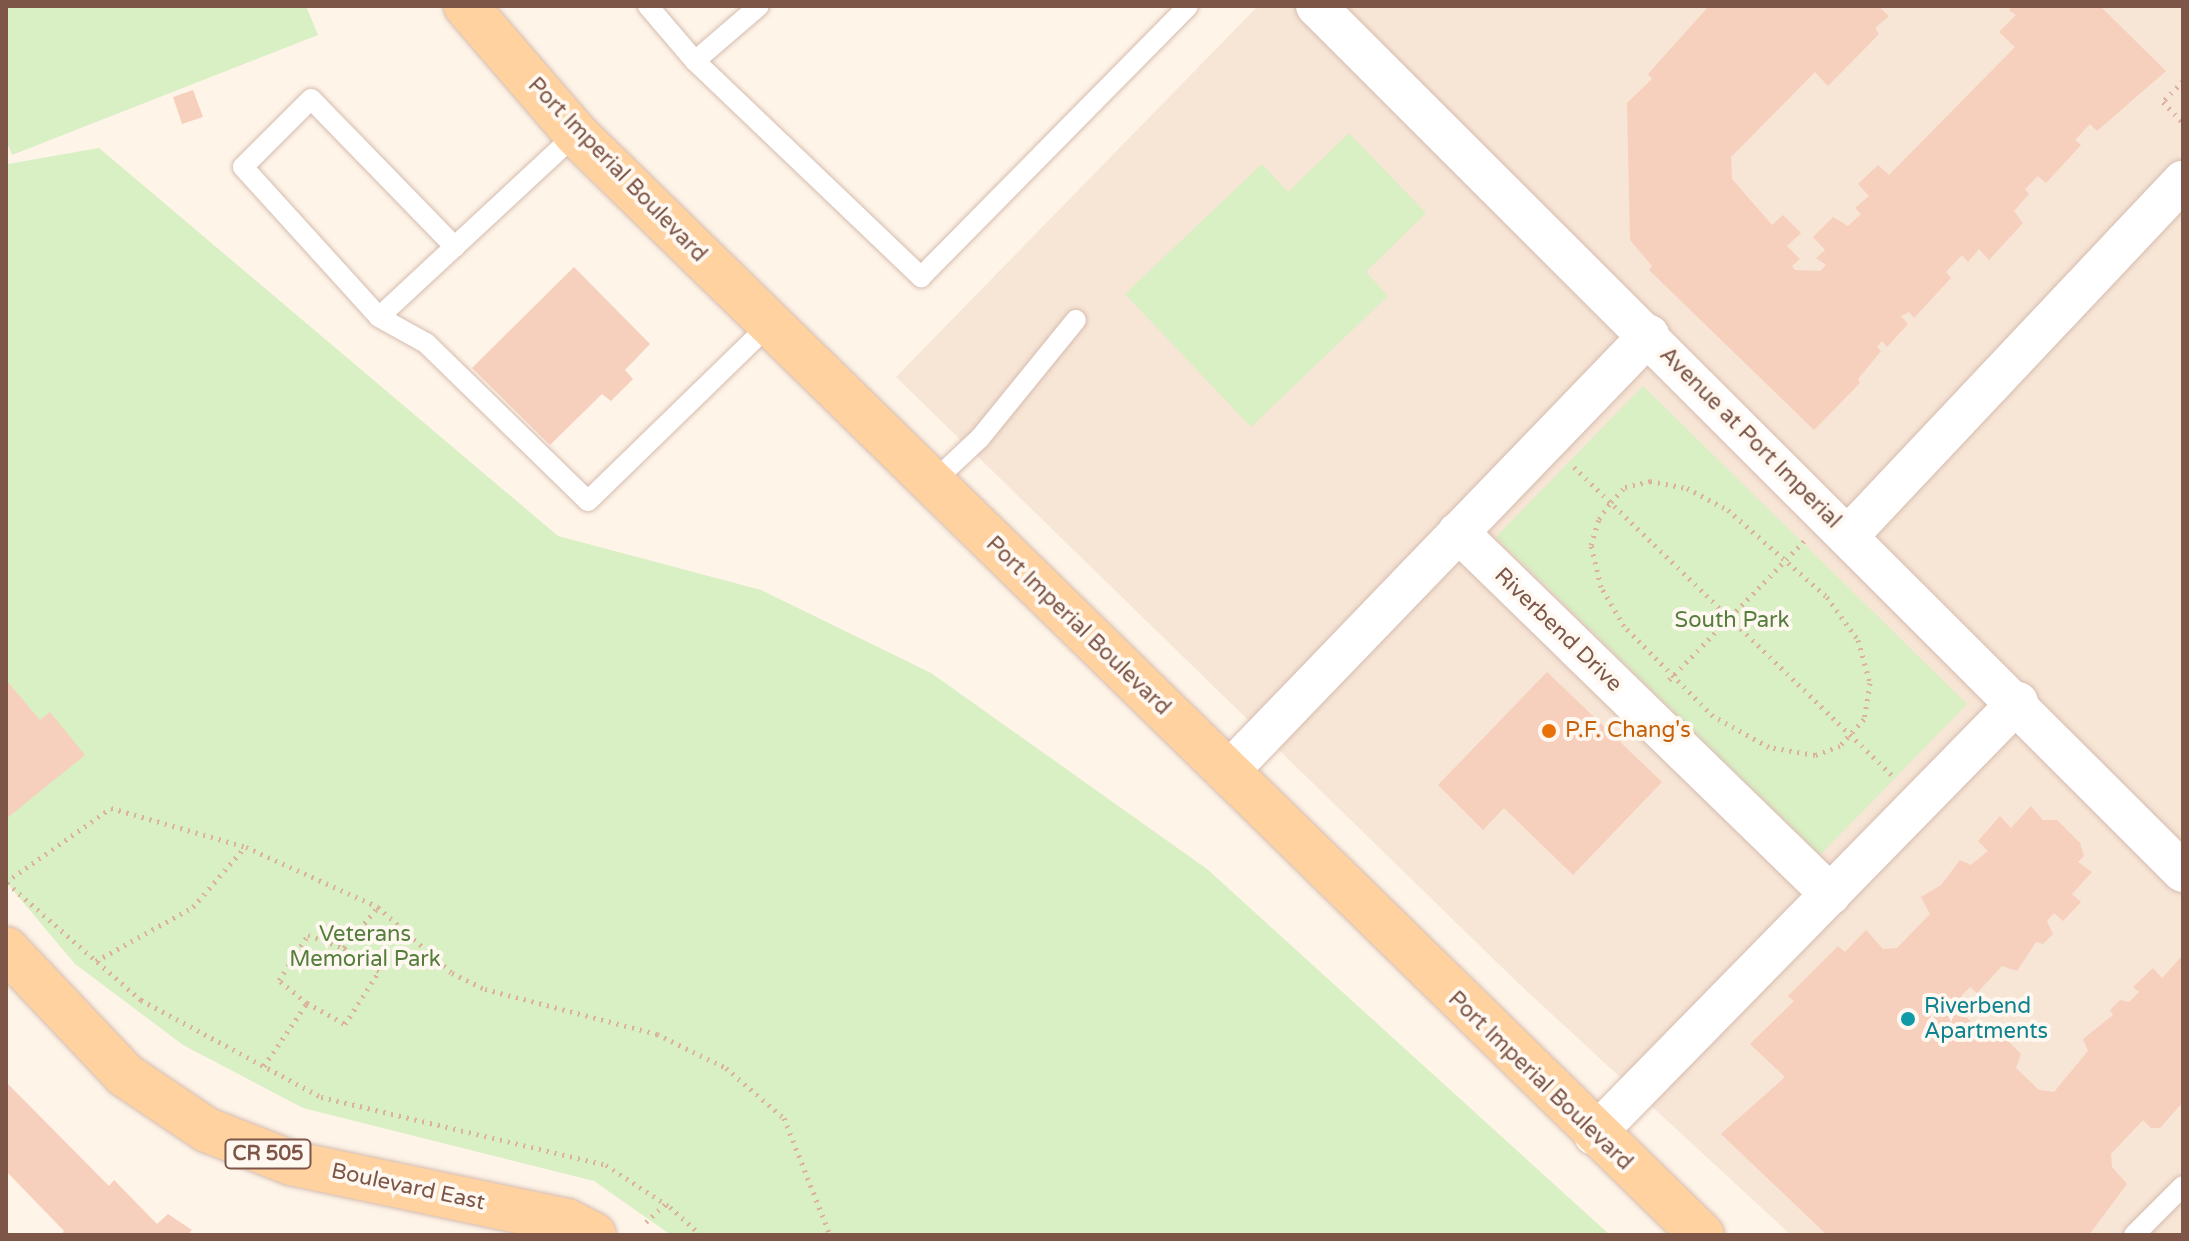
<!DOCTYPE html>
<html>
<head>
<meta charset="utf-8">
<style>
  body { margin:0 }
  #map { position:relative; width:2189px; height:1241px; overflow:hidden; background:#fef4e8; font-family:"Varela Round",sans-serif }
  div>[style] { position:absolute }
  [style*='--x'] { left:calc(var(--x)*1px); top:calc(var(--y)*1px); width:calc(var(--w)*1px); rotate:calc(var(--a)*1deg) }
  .residential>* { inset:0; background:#f7e5d6 }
  .green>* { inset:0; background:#d9efc4 }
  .building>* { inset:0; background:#f7cfbd }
  .path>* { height:5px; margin-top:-2.5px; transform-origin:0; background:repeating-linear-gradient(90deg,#ddb19f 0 2px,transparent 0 8px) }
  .roads { filter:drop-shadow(0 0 2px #d5bcaf) drop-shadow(0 0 2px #d5bcaf) }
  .service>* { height:20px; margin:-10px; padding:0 10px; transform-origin:10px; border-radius:10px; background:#fff }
  .minor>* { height:40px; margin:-20px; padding:0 20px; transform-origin:20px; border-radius:20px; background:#fff }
  .primary>* { height:44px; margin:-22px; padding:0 22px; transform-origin:22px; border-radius:22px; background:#ffd29f }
  .dots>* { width:22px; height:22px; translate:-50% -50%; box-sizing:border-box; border:4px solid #fff8f1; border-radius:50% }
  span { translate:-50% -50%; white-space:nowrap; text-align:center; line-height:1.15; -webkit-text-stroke:8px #fff8f1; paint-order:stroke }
  .shield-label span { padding:2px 6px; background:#fff8f1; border:2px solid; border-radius:6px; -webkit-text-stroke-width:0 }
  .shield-label { font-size:20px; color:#7d5648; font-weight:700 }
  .street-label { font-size:22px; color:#7d5648 }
  .park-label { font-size:22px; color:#557d3c }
  .food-label { font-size:22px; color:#c56008 }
  .left { translate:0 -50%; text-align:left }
  .culture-label { font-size:22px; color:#0d838f }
  .frame { position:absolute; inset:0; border:8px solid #7d5648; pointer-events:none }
</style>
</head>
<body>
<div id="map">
  <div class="residential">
    <i style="clip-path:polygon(1258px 6px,2183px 6px,2183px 1235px,1791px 1235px,1516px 981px,896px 377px)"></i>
  </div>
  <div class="green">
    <i style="clip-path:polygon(6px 6px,306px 6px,318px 35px,12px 155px,6px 140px)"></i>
    <i style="clip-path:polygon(1349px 133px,1426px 213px,1366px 272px,1388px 296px,1251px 427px,1125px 294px,1262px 164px,1288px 192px)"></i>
    <i style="clip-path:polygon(99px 148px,558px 536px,761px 590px,931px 673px,1207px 869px,1610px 1235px,671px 1235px,594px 1181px,303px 1108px,183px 1045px,75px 964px,6px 882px,6px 160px,8px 164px)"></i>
    <i style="clip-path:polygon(1643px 386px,1967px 704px,1820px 855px,1496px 537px)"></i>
  </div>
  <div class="building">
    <i style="clip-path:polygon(1709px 6px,1878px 6px,1889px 16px,1875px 28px,1879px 34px,1828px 86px,1815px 72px,1731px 157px,1732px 179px,1772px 225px,1783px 215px,1801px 233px,1787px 246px,1800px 259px,1792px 266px,1795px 270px,1820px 271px,1826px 265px,1816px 258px,1825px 250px,1813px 237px,1833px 217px,1848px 226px,1861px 214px,1855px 208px,1869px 196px,1858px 184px,1878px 165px,1889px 175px,2015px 47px,1999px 32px,2016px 15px,2009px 10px,2013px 6px,2100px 6px,2166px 71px,2097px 131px,2090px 124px,2075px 140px,2081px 145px,2046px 183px,2038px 176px,2025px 189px,2029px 194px,2014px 211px,2023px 223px,1989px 260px,1979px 249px,1968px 262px,1962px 255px,1946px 272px,1951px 278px,1914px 318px,1909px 312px,1901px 316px,1908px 324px,1887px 347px,1882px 341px,1877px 347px,1881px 351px,1858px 379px,1860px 383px,1814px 430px,1649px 270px,1652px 266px,1630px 240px,1627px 103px,1652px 79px,1648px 74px)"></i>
    <i style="clip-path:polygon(193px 90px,203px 117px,182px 124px,173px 97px)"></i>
    <i style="clip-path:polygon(574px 267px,650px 344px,625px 370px,633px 379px,611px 401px,602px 394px,550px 445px,472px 368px)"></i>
    <i style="clip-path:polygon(1547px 672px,1662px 782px,1573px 875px,1504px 808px,1483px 830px,1438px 785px)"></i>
    <i style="clip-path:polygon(6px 680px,40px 720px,50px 712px,85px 755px,6px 819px)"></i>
    <i style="clip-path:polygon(2031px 806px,2043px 820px,2057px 820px,2080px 843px,2084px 856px,2078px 862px,2092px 872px,2072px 894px,2081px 902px,2063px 921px,2054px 913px,2047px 921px,2053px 934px,2043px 944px,2036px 942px,2017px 971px,2002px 966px,1977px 993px,1970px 987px,1962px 995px,1961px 1012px,1983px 1033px,1995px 1028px,2021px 1054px,2016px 1068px,2039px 1090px,2054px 1092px,2088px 1051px,2083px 1039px,2113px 1015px,2110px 1010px,2120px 1000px,2129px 1002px,2139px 992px,2133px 987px,2153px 968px,2162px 978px,2183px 955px,2183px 1102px,2160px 1128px,2151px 1128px,2143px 1120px,2111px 1154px,2112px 1167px,2127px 1184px,2089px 1235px,1827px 1235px,1721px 1134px,1785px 1077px,1750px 1044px,1794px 1001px,1788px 996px,1838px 946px,1845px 952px,1866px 930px,1883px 949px,1897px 948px,1930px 914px,1921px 897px,1941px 885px,1960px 860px,1971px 865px,1988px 851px,1978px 841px,2000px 816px,2011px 828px)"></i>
    <i style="clip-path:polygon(6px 1082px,109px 1186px,114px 1180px,157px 1224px,168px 1214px,192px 1230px,187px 1235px,61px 1235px,64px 1231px,6px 1171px)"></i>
  </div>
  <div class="path">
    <i style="--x:2183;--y:81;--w:29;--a:134"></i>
    <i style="--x:2163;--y:102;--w:29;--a:46"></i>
    <i style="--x:1574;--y:467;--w:446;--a:44.1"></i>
    <i style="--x:1650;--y:481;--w:38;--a:11"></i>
    <i style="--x:1687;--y:488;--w:47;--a:28.2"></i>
    <i style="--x:1728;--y:510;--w:132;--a:41.3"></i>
    <i style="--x:1827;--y:597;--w:53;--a:54.2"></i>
    <i style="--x:1858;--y:640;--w:45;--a:74.4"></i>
    <i style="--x:1870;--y:683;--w:36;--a:99"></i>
    <i style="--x:1864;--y:719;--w:36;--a:132"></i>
    <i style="--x:1840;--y:746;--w:27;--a:160"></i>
    <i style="--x:1815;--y:755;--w:47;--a:-170.1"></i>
    <i style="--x:1769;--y:747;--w:64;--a:-151"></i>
    <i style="--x:1713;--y:716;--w:127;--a:-134.7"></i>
    <i style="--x:1624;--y:626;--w:45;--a:-120.5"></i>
    <i style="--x:1601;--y:587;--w:43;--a:-103.4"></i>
    <i style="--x:1591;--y:545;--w:27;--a:-73"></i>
    <i style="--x:1599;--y:519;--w:21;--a:-55"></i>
    <i style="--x:1611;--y:502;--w:21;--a:-47"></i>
    <i style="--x:1625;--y:487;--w:26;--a:-13"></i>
    <i style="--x:1669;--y:680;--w:194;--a:-45.8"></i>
    <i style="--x:6;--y:882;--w:128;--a:-35.2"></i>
    <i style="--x:111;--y:808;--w:141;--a:16.1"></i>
    <i style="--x:246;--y:847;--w:145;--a:24.4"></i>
    <i style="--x:378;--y:907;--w:99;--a:41.7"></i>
    <i style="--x:452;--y:973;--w:37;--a:26"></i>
    <i style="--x:485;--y:989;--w:178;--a:14.7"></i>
    <i style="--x:657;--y:1034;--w:77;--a:26.2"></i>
    <i style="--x:726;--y:1068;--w:77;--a:40.8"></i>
    <i style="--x:784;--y:1118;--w:126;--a:68.5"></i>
    <i style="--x:7;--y:883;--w:178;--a:41.1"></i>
    <i style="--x:141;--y:1000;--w:204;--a:28.3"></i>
    <i style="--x:321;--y:1097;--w:293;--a:13.4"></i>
    <i style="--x:606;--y:1165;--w:77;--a:33.3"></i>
    <i style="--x:670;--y:1207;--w:42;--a:42.1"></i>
    <i style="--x:96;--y:961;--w:111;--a:-29.1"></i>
    <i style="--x:193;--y:907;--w:79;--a:-49.1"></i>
    <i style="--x:307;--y:1003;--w:43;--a:28.9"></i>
    <i style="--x:345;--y:1024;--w:63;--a:-57.3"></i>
    <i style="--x:379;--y:971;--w:42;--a:-146.7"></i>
    <i style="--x:264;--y:1066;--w:76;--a:-55.7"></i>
    <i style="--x:307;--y:1003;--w:36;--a:-141"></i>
    <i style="--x:279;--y:980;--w:54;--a:-57.2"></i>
    <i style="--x:308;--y:935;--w:38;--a:20"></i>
    <i style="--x:344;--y:948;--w:53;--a:-50.3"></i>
    <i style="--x:646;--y:1222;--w:26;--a:-43"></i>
  </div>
  <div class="roads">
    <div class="service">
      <i style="--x:648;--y:6;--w:72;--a:49.5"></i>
      <i style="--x:695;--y:61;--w:84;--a:-40.7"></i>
      <i style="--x:695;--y:61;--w:313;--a:43.7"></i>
      <i style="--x:921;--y:277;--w:380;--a:-45.4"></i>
      <i style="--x:455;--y:247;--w:206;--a:-134.2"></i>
      <i style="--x:311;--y:99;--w:96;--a:135"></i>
      <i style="--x:243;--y:167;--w:202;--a:47.8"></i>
      <i style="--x:379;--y:317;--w:54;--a:29"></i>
      <i style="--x:426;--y:343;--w:226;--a:44.3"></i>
      <i style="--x:588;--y:501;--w:254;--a:-44.2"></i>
      <i style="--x:379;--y:317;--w:269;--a:-42.9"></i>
      <i style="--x:931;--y:484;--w:67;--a:-43.2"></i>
      <i style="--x:980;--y:438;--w:152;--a:-50.9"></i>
      <i style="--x:2134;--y:1235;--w:69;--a:-45"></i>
    </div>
    <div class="minor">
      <i style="--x:1316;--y:6;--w:1225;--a:44.97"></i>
      <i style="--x:1458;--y:532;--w:520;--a:44.22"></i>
      <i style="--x:1848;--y:536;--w:488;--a:-46.7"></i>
      <i style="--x:1228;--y:772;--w:607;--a:-46.07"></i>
      <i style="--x:1594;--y:1135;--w:606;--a:-45.6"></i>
    </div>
    <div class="primary">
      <i style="--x:466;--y:6;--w:169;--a:49.3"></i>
      <i style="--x:576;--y:134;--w:1575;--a:44.36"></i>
      <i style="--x:6;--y:949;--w:173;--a:46.6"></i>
      <i style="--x:125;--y:1075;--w:99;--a:33.9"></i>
      <i style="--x:207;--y:1130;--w:90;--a:21.4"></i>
      <i style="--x:291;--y:1163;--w:282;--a:11.9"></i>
      <i style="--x:567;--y:1221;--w:30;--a:27"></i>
    </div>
  </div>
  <div class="dots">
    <i style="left:1549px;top:731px;background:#e8710a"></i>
    <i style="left:1908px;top:1019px;background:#0f9aa8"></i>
  </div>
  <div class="shield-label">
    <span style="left:268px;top:1154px">CR 505</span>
  </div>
  <div class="street-label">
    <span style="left:617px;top:170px;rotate:46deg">Port Imperial Boulevard</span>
    <span style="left:1750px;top:438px;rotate:45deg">Avenue at Port Imperial</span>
    <span style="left:1078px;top:626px;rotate:44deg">Port Imperial Boulevard</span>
    <span style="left:1558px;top:630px;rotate:44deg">Riverbend Drive</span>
    <span style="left:1540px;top:1081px;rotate:44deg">Port Imperial Boulevard</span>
    <span style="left:408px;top:1187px;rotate:12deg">Boulevard East</span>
  </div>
  <div class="park-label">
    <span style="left:1732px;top:621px">South Park</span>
    <span style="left:365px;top:947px">Veterans<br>Memorial Park</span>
  </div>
  <div class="food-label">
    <span class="left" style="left:1565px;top:731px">P.F. Chang's</span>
  </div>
  <div class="culture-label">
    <span class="left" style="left:1924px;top:1019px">Riverbend<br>Apartments</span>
  </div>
  <div class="frame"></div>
</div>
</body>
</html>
